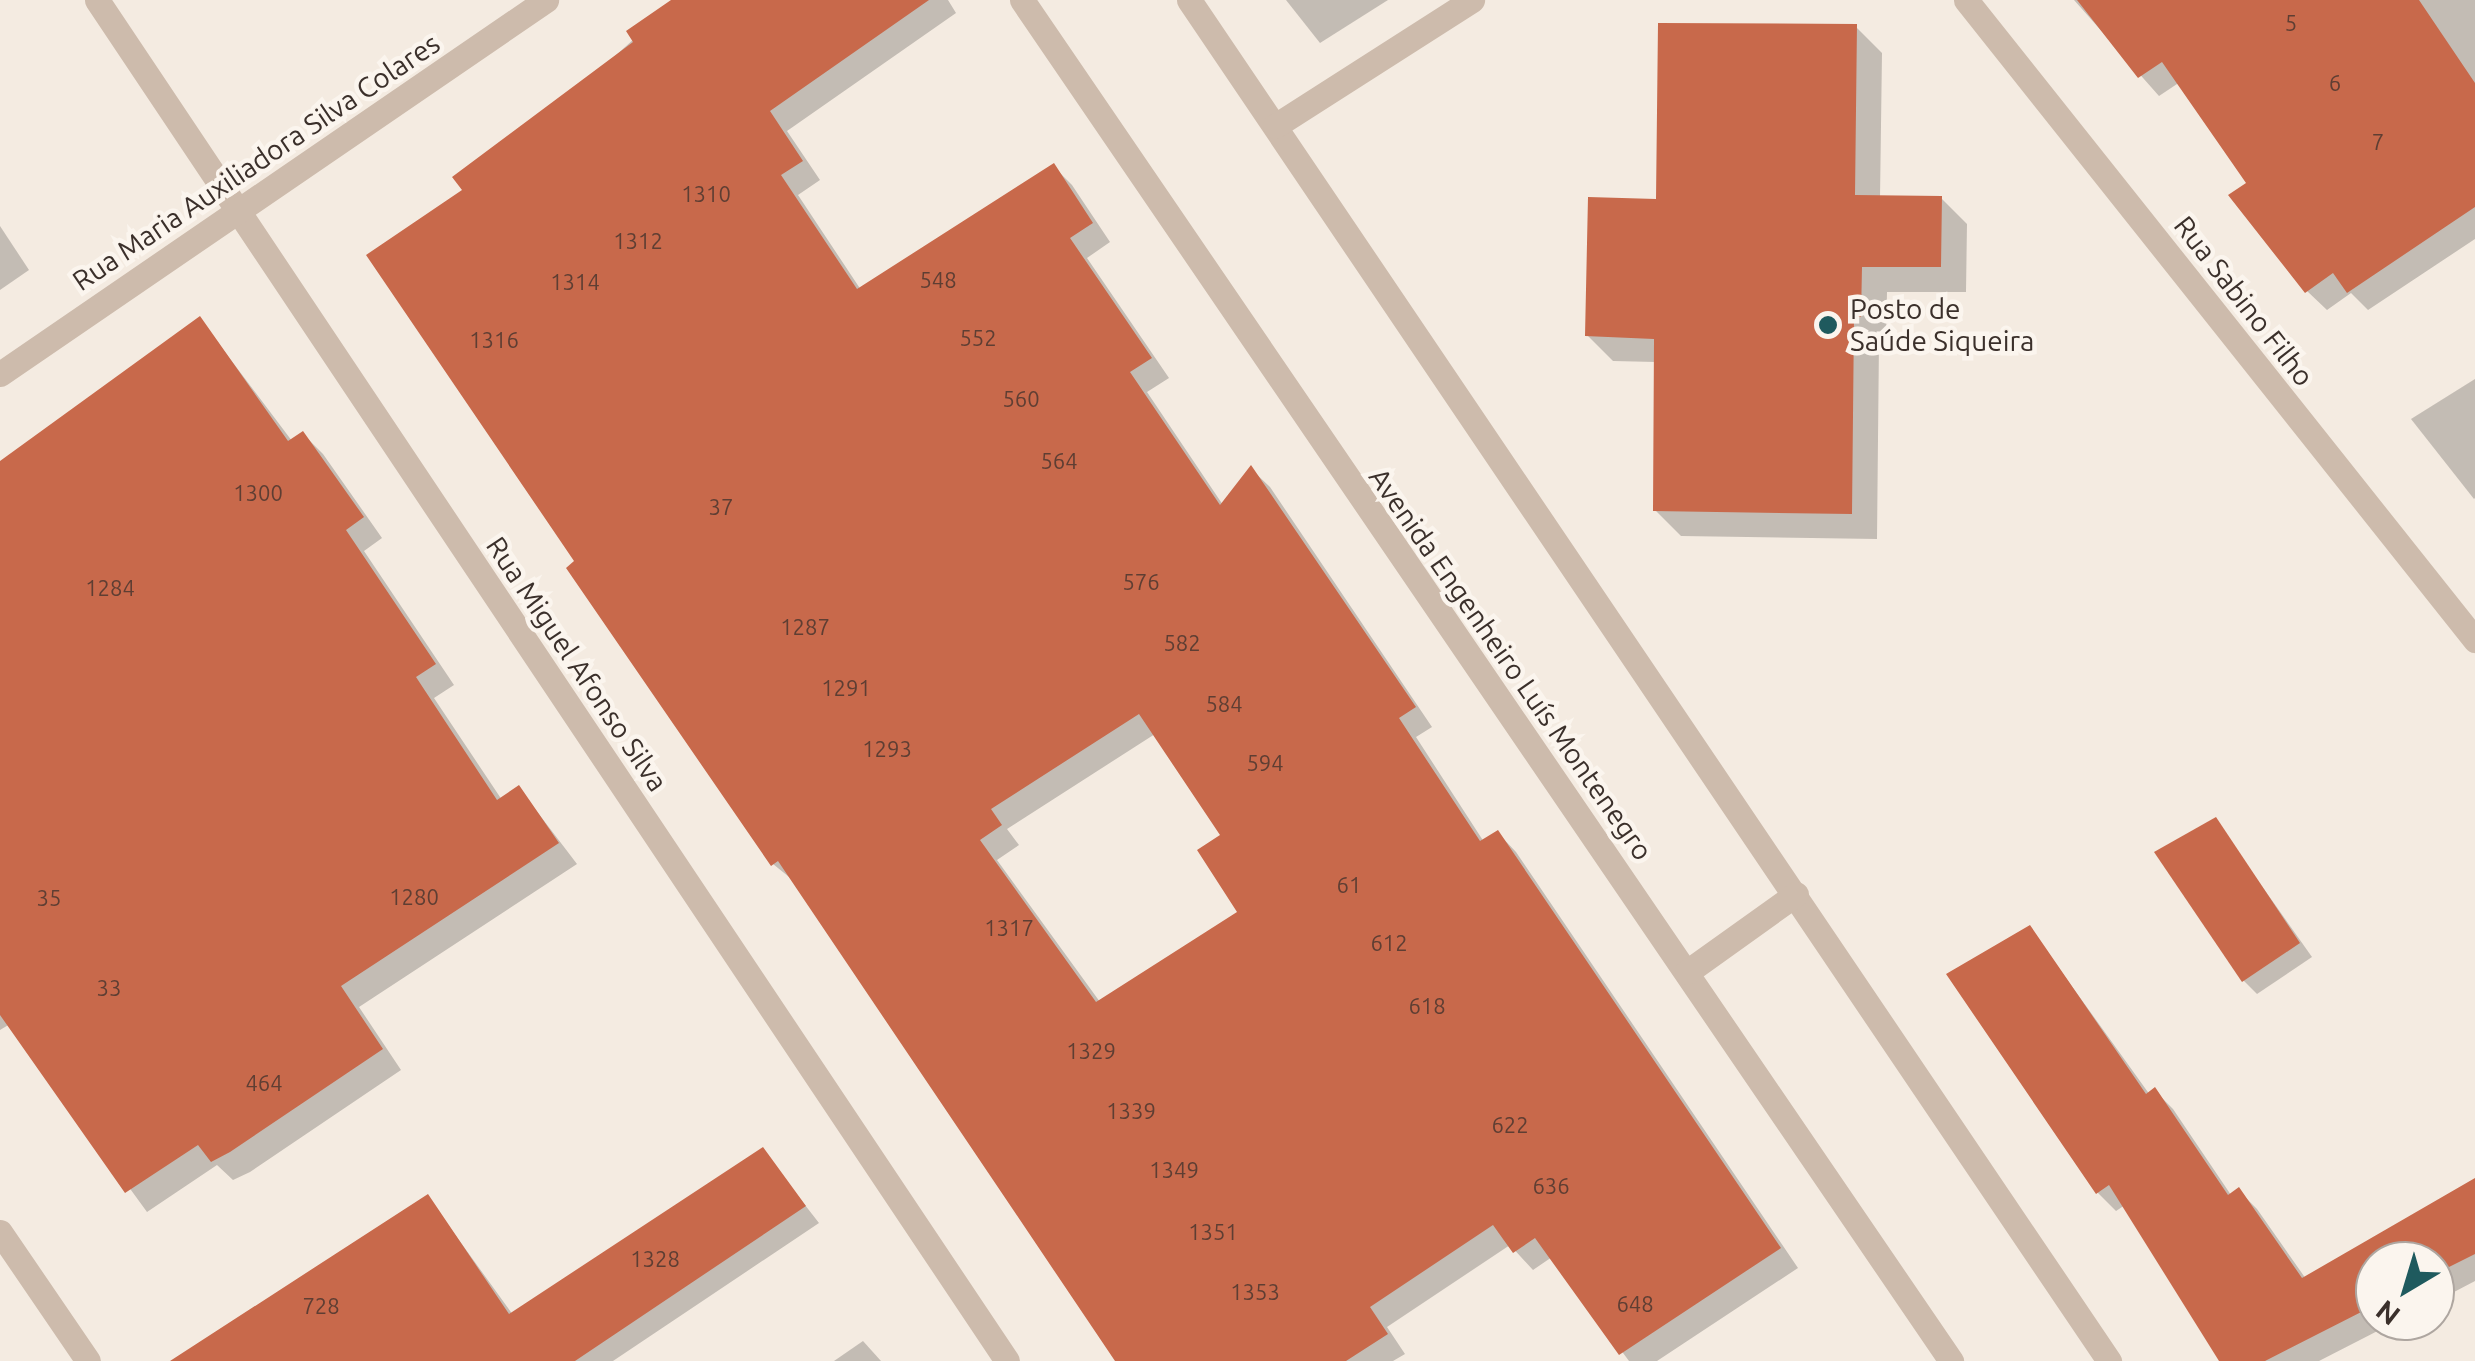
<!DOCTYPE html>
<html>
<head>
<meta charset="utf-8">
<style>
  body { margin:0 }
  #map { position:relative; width:2475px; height:1361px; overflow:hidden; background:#f4ebe1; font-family:Ubuntu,sans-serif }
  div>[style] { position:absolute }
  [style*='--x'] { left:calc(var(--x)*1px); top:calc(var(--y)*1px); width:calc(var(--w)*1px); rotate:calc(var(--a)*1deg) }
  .shadow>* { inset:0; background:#0003 }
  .building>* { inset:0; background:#c8694b }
  .minor>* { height:25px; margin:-12.5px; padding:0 12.5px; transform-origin:12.5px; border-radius:12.5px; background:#cdbbac }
  .dots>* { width:28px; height:28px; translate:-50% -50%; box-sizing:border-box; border:5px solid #fbf5ee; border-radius:50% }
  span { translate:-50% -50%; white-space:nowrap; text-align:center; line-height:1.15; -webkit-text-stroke:9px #fbf5ee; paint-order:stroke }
  .number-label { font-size:22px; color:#5e3e33 }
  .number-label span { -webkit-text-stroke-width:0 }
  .street-label { font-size:28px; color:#3b302b }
  .poi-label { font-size:28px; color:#3b302b }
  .left { translate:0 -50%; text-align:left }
  .north { position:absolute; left:2355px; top:1241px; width:100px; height:100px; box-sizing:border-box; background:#fbf5ee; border:2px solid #aea6a0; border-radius:50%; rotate:218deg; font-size:28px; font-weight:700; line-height:40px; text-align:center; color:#3b302b }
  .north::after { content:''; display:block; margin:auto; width:35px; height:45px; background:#1f5a5e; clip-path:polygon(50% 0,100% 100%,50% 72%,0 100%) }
</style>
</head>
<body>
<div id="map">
  <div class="shadow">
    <i style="clip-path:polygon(evenodd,677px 0,948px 0,956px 13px,787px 131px,820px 180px,798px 195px,861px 290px,1053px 166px,1072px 185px,1110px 242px,1087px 258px,1169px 378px,1147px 392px,1223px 505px,1251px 469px,1270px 487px,1432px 727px,1416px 737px,1484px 842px,1498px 833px,1516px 852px,1798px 1268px,1657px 1361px,1629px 1361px,1552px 1257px,1533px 1270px,1510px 1245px,1387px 1327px,1405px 1354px,1393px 1361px,1117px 1361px,794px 881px,773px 864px,578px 562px,466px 191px,677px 0,1155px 734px,1223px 836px,1241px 913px,1100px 1002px,997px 860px,1019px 845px,1007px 829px,1155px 734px)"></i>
    <i style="clip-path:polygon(1286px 0,1388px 0,1320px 43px)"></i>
    <i style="clip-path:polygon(2074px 0,2475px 0,2475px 239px,2368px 310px,2351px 293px,2327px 310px,2307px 291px,2250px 184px,2180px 82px,2159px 96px)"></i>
    <i style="clip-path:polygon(1856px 27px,1882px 53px,1880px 198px,1941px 198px,1967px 224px,1966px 292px,1887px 292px,1886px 341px,1879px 341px,1877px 539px,1681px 536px,1655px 510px,1656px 362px,1613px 361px,1587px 335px,1658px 201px)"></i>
    <i style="clip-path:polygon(0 226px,29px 270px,0 290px)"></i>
    <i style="clip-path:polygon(200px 319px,292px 441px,303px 434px,323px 454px,382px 538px,364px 551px,454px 685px,434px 698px,502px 800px,519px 788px,577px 864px,359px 1007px,401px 1070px,250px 1172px,233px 1180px,217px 1165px,147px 1212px,10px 1024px,0 1030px,0 464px)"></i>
    <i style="clip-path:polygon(2475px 379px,2475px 498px,2474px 499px,2411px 419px)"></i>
    <i style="clip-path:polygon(2215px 820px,2312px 957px,2257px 994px,2244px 981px)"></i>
    <i style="clip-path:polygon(2030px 928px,2150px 1095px,2155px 1091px,2173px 1109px,2231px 1195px,2239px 1191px,2257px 1209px,2306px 1279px,2475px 1201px,2475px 1281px,2435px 1302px,2435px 1261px,2375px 1261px,2375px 1321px,2397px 1321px,2319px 1361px,2221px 1361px,2125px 1205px,2116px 1211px,2098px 1193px)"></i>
    <i style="clip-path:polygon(762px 1150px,819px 1223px,613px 1361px,212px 1361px,428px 1197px,513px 1315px)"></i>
    <i style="clip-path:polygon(863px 1341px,881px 1361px,834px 1361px)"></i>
  </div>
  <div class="building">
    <i style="clip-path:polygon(evenodd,671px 0,929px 0,770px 111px,803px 161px,781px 175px,857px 289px,1054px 163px,1093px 223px,1070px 238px,1152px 358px,1130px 372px,1220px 505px,1251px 465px,1416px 707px,1399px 718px,1480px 841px,1498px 830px,1781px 1248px,1619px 1355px,1535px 1238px,1513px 1253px,1493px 1225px,1370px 1307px,1388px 1334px,1346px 1361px,1115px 1361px,778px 861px,771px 866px,566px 568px,574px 561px,366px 255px,462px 190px,452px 177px,633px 42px,626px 31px,671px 0,1139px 714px,1220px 835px,1197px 850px,1237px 912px,1096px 1002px,980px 840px,1002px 825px,991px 809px,1139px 714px)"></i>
    <i style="clip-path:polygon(2077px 0,2419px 0,2475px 83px,2475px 207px,2347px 293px,2333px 273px,2305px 293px,2228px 195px,2246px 183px,2162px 62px,2138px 78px)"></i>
    <i style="clip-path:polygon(1658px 23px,1857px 24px,1855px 195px,1942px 196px,1941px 267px,1862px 267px,1861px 317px,1854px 317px,1852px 514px,1653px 511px,1654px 339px,1585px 336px,1588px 197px,1656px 199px)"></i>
    <i style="clip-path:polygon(200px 316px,288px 441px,303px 431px,364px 517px,346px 530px,436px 664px,416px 677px,497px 800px,519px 785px,559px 843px,341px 986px,383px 1049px,230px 1152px,211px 1162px,198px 1145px,125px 1193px,0 1015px,0 461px)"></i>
    <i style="clip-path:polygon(2216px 817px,2300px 943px,2242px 982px,2154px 852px)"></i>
    <i style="clip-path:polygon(2030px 925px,2146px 1094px,2155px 1087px,2228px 1195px,2239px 1187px,2302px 1278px,2475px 1178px,2475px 1254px,2435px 1274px,2435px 1261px,2375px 1261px,2375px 1305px,2265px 1361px,2219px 1361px,2109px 1185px,2096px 1194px,1946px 974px)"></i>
    <i style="clip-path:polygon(763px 1147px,806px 1206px,575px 1361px,170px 1361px,428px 1194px,509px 1314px)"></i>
  </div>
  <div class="minor">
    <i style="--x:97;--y:0;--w:1637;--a:56.23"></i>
    <i style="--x:1022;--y:0;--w:1648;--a:55.68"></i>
    <i style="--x:1189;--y:0;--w:1643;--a:55.94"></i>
    <i style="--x:1966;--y:0;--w:818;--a:51.5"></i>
    <i style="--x:1275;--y:126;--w:234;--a:-32.6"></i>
    <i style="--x:0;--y:374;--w:662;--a:-34.41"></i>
    <i style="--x:1687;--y:972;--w:134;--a:-35.6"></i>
    <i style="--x:0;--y:1232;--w:156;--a:55.7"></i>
  </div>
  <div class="dots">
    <i style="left:1828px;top:325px;background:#1f5a5e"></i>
  </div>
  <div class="number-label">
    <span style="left:2291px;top:23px">5</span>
    <span style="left:2335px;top:83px">6</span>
    <span style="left:2378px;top:142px">7</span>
    <span style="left:706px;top:194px">1310</span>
    <span style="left:638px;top:241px">1312</span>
    <span style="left:938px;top:280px">548</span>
    <span style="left:575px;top:282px">1314</span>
    <span style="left:978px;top:338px">552</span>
    <span style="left:494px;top:340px">1316</span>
    <span style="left:1021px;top:399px">560</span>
    <span style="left:1059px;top:461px">564</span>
    <span style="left:258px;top:493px">1300</span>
    <span style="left:721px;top:507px">37</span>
    <span style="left:1141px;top:582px">576</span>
    <span style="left:110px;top:588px">1284</span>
    <span style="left:805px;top:627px">1287</span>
    <span style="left:1182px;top:643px">582</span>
    <span style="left:846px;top:688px">1291</span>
    <span style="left:1224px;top:704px">584</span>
    <span style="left:887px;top:749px">1293</span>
    <span style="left:1265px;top:763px">594</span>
    <span style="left:1349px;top:885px">61</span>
    <span style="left:414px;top:897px">1280</span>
    <span style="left:49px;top:898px">35</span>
    <span style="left:1009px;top:928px">1317</span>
    <span style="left:1389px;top:943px">612</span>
    <span style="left:109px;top:988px">33</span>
    <span style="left:1427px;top:1006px">618</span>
    <span style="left:1091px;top:1051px">1329</span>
    <span style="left:264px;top:1083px">464</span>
    <span style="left:1131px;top:1111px">1339</span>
    <span style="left:1510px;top:1125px">622</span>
    <span style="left:1174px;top:1170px">1349</span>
    <span style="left:1551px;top:1186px">636</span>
    <span style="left:1213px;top:1232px">1351</span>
    <span style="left:655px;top:1259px">1328</span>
    <span style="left:1255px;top:1292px">1353</span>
    <span style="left:1635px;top:1304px">648</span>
    <span style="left:321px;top:1306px">728</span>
  </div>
  <div class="street-label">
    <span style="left:256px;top:162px;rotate:-34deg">Rua Maria Auxiliadora Silva Colares</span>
    <span style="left:2244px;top:301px;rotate:52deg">Rua Sabino Filho</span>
    <span style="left:577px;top:664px;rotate:56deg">Rua Miguel Afonso Silva</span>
    <span style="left:1511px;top:664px;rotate:55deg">Avenida Engenheiro Luís Montenegro</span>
  </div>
  <div class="poi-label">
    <span class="left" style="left:1850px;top:325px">Posto de<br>Saúde Siqueira</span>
  </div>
  <div class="north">N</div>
</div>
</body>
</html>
